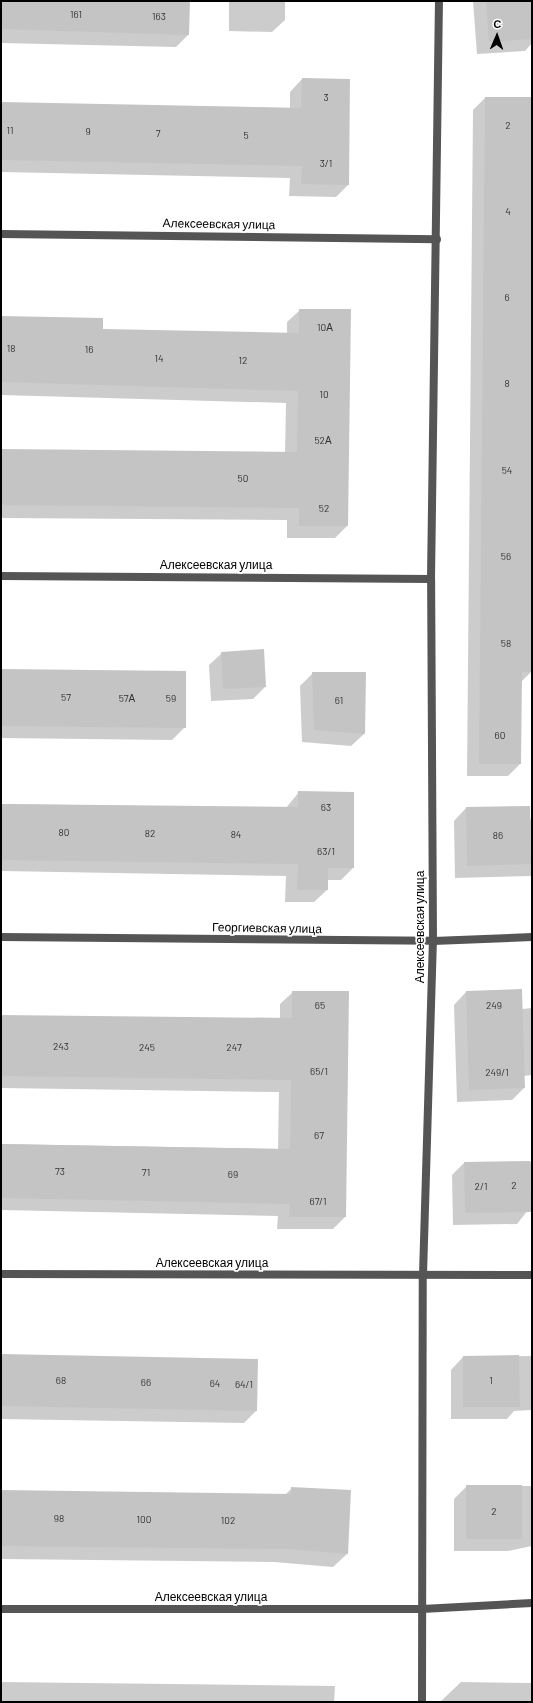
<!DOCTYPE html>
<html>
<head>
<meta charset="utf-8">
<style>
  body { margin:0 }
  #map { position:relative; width:533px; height:1703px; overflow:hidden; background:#fff; font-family:Barlow,sans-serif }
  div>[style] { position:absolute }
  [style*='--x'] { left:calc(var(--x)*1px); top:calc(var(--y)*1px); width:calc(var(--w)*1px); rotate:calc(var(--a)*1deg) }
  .shadow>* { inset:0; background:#0003 }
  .building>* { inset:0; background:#c4c4c4 }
  .street>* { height:8px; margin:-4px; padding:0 4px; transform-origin:4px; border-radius:4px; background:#555 }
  span { translate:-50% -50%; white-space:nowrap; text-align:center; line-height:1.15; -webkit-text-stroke:3.5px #fff; paint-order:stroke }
  .number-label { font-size:10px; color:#313131 }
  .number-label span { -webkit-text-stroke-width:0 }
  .street-label { font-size:12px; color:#000 }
  .frame { position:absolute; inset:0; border:2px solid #000; pointer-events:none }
  .north { position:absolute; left:477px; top:16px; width:40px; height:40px; -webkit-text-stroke:3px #fff; paint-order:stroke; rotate:2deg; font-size:11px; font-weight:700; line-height:16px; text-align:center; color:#000 }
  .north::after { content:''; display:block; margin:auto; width:14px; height:18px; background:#000; clip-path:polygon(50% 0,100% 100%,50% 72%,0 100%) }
</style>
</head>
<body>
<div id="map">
  <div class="shadow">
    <i style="clip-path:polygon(1px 1px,189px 1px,188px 35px,176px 47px,1px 43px)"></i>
    <i style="clip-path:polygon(229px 1px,285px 1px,285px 20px,272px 32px,229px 31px)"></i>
    <i style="clip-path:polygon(473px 1px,532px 1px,532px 43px,525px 51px,477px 54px)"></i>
    <i style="clip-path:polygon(302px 79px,348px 185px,336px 197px,289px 196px,290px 178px,1px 172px,1px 103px,290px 108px,290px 92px)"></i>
    <i style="clip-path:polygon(485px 98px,532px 98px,531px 672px,521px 682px,520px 764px,508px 776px,467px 776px,473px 110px)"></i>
    <i style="clip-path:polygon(300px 310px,350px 310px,347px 526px,335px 538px,287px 538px,287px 520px,1px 518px,1px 450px,285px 453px,286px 403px,1px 395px,1px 317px,102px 330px,287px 334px,287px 322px)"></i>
    <i style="clip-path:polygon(222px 653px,265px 687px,253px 699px,211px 701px,209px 665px)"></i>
    <i style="clip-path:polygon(1px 670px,185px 727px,172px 740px,1px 738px)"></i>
    <i style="clip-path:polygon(313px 673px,365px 673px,364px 734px,351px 746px,302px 742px,300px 686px)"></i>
    <i style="clip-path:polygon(299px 792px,353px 868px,341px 880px,327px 880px,327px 890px,314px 902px,285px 902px,286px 876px,1px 871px,1px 804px,286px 808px)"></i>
    <i style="clip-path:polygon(466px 808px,532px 819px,532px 876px,455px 878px,454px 821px)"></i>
    <i style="clip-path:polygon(293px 992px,345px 1217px,333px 1229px,277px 1229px,278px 1216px,1px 1210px,1px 1144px,278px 1149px,279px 1092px,1px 1088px,1px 1016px,280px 1019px,280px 1004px)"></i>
    <i style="clip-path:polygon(466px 992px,522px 1009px,532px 1008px,532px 1075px,524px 1076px,524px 1088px,512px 1100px,457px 1102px,454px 1005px)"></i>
    <i style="clip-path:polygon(532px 1162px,532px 1205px,517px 1224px,453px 1225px,452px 1175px,464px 1163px)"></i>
    <i style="clip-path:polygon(1px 1355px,256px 1411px,244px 1423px,1px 1419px)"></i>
    <i style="clip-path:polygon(532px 1356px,532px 1410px,514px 1411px,507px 1419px,451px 1419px,451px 1370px,463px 1357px)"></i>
    <i style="clip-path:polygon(467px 1486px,532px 1486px,532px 1546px,508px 1551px,454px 1551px,454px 1499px)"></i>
    <i style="clip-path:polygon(292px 1488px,347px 1554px,333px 1567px,274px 1562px,1px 1559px,1px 1491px,285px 1495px)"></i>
    <i style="clip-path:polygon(1px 1682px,335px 1686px,334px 1702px,1px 1702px)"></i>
    <i style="clip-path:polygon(461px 1682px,532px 1683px,532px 1702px,440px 1702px)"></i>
  </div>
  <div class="building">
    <i style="clip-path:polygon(1px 1px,190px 1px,189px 35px,1px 29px)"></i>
    <i style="clip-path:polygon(486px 1px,532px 1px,532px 39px,489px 42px)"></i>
    <i style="clip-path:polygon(302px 78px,350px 79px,349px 185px,301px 184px,302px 166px,1px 160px,1px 102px,301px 108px)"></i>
    <i style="clip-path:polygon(485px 97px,532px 97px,532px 672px,522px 672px,521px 764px,479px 764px)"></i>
    <i style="clip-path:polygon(299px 309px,351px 309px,348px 526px,299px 526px,299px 508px,1px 505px,1px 449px,297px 452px,298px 391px,1px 382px,1px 316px,103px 318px,103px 329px,299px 333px)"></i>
    <i style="clip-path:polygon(264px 649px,266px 687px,223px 689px,221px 652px)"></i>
    <i style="clip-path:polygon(1px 669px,186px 671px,186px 728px,1px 726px)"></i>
    <i style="clip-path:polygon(312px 672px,366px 672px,365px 734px,314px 730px)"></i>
    <i style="clip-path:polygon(298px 791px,354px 792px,354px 868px,328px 868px,328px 890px,297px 890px,298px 864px,1px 860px,1px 804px,298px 807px)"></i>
    <i style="clip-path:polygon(530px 806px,531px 864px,467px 866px,466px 807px)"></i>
    <i style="clip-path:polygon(522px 989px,525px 1088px,469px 1090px,466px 991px)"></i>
    <i style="clip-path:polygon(292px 991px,349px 991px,346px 1217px,289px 1217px,290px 1204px,1px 1198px,1px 1144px,290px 1149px,291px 1088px,291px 1080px,1px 1076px,1px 1015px,292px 1018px)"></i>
    <i style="clip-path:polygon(530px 1161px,531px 1212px,465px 1213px,464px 1162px)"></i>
    <i style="clip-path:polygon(1px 1354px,258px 1359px,257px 1411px,1px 1406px)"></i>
    <i style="clip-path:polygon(519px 1355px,520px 1407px,463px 1407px,463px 1356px)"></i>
    <i style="clip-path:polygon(466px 1485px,522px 1485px,522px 1539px,466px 1539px)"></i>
    <i style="clip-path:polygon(291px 1487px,351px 1490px,348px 1554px,288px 1549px,1px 1546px,1px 1490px,291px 1494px)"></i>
  </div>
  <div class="street">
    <i style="--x:1;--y:234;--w:436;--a:0.7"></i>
    <i style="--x:1;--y:576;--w:430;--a:0.4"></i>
    <i style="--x:1;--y:937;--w:432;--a:0.5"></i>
    <i style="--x:433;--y:941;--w:99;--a:-2.3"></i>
    <i style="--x:1;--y:1274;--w:531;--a:0.11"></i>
    <i style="--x:1;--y:1609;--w:421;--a:0"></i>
    <i style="--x:422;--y:1609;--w:110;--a:-3.1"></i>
    <i style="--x:422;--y:1702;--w:427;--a:-89.9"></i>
    <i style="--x:423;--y:1275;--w:334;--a:-88.3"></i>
    <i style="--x:433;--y:941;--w:362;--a:-90.3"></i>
    <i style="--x:431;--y:579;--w:578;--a:-89.21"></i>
  </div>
  <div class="number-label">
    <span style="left:76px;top:15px">161</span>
    <span style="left:159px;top:17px">163</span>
    <span style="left:326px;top:98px">3</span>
    <span style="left:508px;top:126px">2</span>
    <span style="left:10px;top:131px">11</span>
    <span style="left:88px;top:132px">9</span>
    <span style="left:158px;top:134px">7</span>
    <span style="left:246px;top:136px">5</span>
    <span style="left:326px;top:164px">3/1</span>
    <span style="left:508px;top:212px">4</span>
    <span style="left:507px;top:298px">6</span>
    <span style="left:325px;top:328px">10А</span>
    <span style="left:11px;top:349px">18</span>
    <span style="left:89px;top:350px">16</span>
    <span style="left:159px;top:359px">14</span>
    <span style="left:243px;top:361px">12</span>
    <span style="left:507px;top:384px">8</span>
    <span style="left:324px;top:395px">10</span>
    <span style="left:323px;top:441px">52А</span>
    <span style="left:507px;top:471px">54</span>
    <span style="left:243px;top:479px">50</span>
    <span style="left:324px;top:509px">52</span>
    <span style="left:506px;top:557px">56</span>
    <span style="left:506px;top:644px">58</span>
    <span style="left:66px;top:698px">57</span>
    <span style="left:127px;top:699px">57А</span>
    <span style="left:171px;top:699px">59</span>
    <span style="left:339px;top:701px">61</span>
    <span style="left:500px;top:736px">60</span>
    <span style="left:326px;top:808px">63</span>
    <span style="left:64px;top:833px">80</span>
    <span style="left:150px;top:834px">82</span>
    <span style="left:236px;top:835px">84</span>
    <span style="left:498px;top:836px">86</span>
    <span style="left:326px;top:852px">63/1</span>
    <span style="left:320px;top:1006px">65</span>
    <span style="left:494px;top:1006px">249</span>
    <span style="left:61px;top:1047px">243</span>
    <span style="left:147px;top:1048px">245</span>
    <span style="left:234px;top:1048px">247</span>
    <span style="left:319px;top:1072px">65/1</span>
    <span style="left:497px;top:1073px">249/1</span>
    <span style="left:319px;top:1136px">67</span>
    <span style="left:60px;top:1172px">73</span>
    <span style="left:146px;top:1173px">71</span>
    <span style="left:233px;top:1175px">69</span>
    <span style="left:514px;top:1186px">2</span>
    <span style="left:481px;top:1187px">2/1</span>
    <span style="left:318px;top:1202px">67/1</span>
    <span style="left:61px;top:1381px">68</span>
    <span style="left:491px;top:1381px">1</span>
    <span style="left:146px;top:1383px">66</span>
    <span style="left:215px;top:1384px">64</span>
    <span style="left:244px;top:1385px">64/1</span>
    <span style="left:494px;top:1512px">2</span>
    <span style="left:59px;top:1519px">98</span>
    <span style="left:144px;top:1520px">100</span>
    <span style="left:228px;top:1521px">102</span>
  </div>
  <div class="street-label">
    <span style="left:219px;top:224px;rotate:1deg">Алексеевская улица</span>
    <span style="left:216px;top:565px">Алексеевская улица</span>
    <span style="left:420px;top:927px;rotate:-90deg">Алексеевская улица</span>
    <span style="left:267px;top:928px;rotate:1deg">Георгиевская улица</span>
    <span style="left:212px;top:1263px">Алексеевская улица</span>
    <span style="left:211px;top:1597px">Алексеевская улица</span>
  </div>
  <div class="frame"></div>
  <div class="north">С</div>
</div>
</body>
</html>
